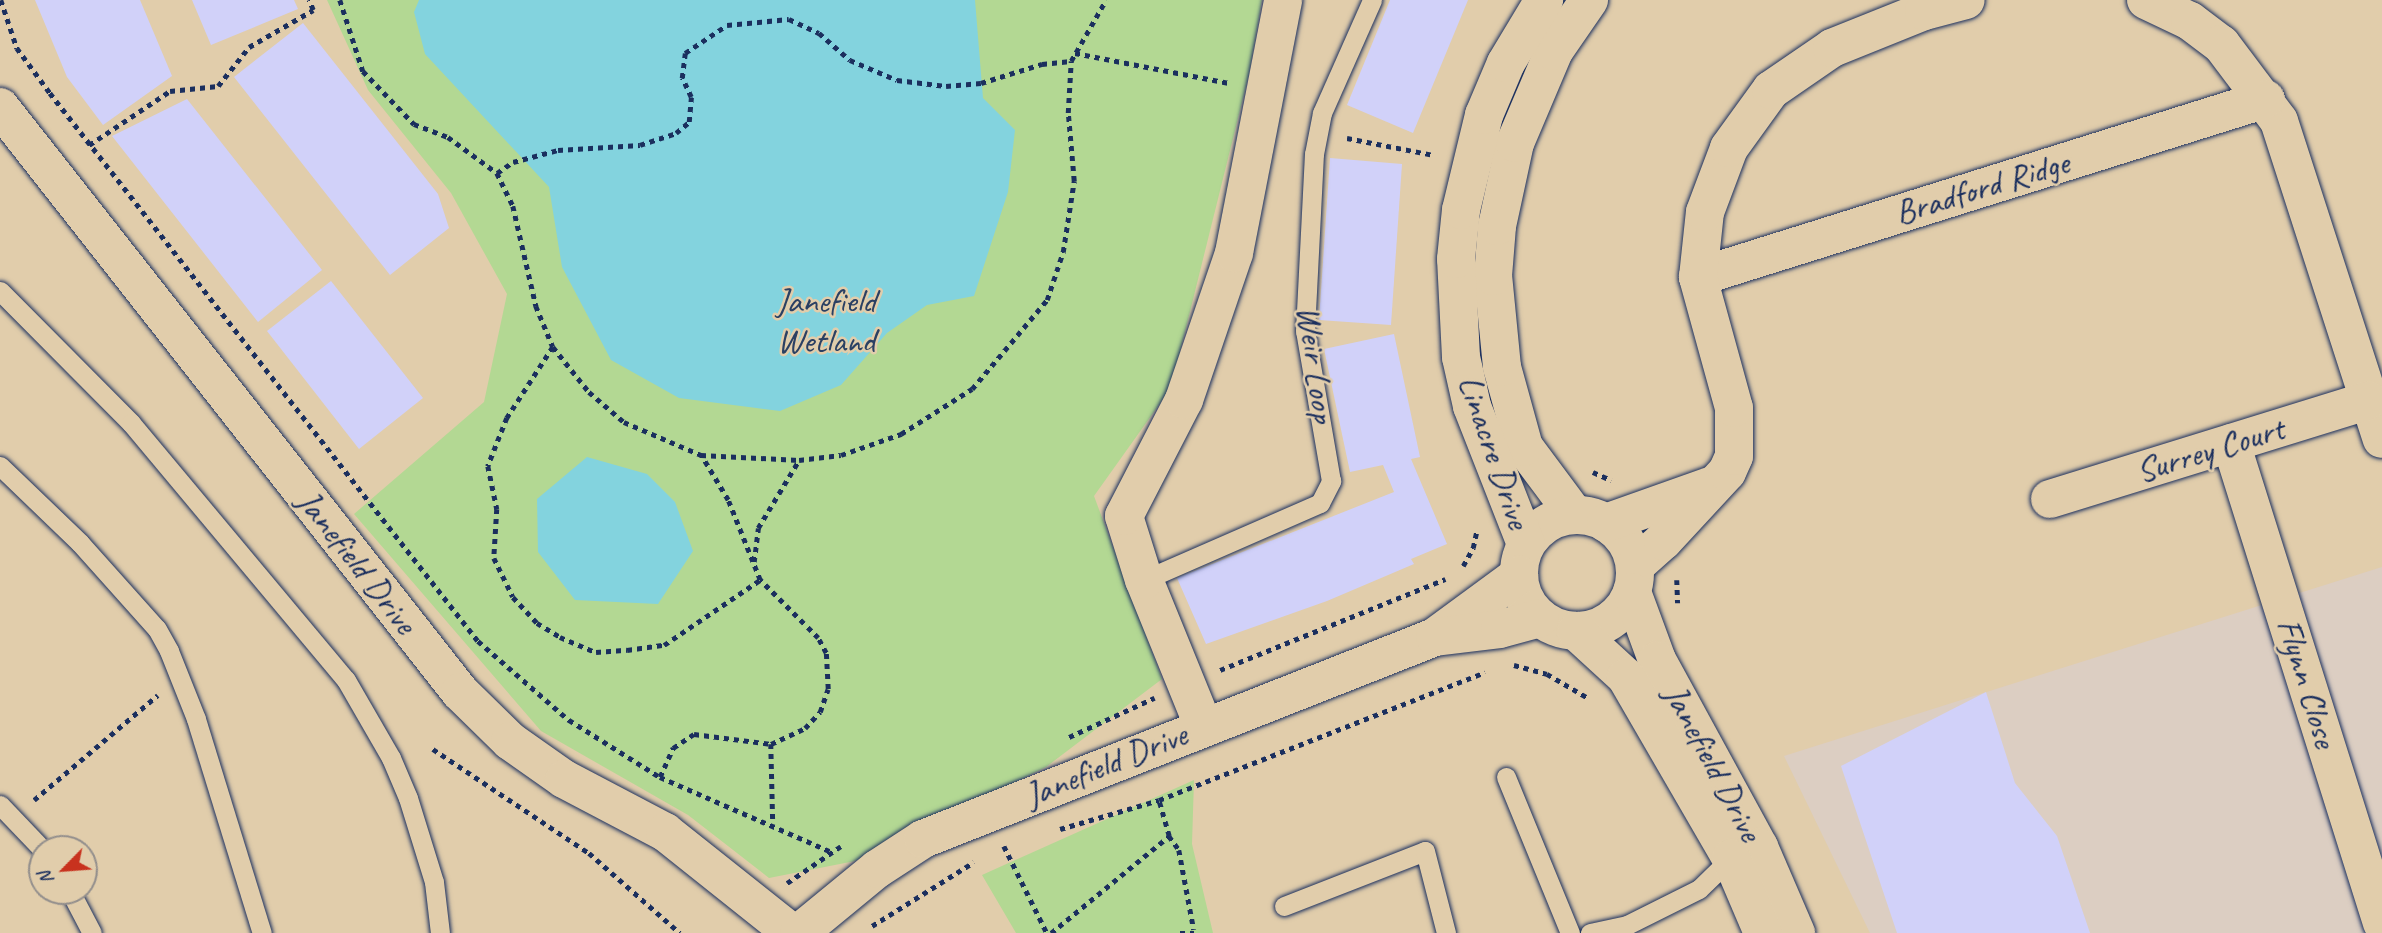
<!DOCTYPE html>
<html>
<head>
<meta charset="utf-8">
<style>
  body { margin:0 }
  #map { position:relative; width:2382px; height:933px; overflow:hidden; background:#e1cdab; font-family:Caveat,sans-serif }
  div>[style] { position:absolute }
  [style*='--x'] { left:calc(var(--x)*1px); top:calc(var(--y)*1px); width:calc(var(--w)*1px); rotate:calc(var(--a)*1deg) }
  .built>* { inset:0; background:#dccec2 }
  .green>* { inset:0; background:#b3d893 }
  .water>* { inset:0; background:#83d3de }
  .building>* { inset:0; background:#d1d1f9 }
  .path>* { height:4.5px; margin-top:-2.25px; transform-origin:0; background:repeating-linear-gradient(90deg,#1b2f5e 0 5px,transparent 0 10px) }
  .roads { filter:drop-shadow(0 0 2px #1b2f5e) drop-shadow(0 0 2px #1b2f5e) }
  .service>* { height:19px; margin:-9.5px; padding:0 9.5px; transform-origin:9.5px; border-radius:9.5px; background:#e1cdab }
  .minor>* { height:38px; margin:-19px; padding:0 19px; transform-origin:19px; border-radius:19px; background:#e1cdab }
  .minor>.ring { margin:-19px; padding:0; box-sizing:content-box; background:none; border:38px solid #e1cdab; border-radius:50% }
  span { translate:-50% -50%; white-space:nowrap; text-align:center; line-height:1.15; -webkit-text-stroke:5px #e1cdab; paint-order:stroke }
  .street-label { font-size:35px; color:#1b2f5e }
  .park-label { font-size:35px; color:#2a4063 }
  .north { position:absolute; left:28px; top:835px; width:70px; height:70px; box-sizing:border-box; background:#e1cdab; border:2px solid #928e8c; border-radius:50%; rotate:245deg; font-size:19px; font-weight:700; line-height:28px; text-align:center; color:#1b2f5e }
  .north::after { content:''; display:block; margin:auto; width:24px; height:32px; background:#c8321e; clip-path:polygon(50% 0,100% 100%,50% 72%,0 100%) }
</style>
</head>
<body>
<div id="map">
  <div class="built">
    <i style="clip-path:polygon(2382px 567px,2382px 933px,1870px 933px,1784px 756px)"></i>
  </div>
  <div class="green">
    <i style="clip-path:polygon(327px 0,1262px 0,1249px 74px,1171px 388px,1094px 496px,1162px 679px,1046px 767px,855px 861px,769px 878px,688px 815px,541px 731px,354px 514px,484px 402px,507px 294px,451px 193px,368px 90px)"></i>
    <i style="clip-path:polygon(1194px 780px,1192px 844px,1213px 933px,1016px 933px,982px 875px)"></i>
  </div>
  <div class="water">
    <i style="clip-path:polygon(419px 0,975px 0,983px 98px,1015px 130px,1008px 192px,974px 296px,927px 305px,887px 333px,841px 385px,780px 411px,679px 398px,611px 360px,562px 267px,549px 187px,425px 54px,414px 12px)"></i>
    <i style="clip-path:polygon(587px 457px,647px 474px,675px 502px,693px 551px,658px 604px,575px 600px,538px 552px,537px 499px)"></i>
  </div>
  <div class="building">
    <i style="clip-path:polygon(35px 0,140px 0,172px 76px,103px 125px,67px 77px)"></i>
    <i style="clip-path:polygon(192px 0,294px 0,298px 9px,211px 45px)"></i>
    <i style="clip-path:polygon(1390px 0,1468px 0,1413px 133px,1347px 105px)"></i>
    <i style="clip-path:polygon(303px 23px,438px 194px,449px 228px,390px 275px,234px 77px)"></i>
    <i style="clip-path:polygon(187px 99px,322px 270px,258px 322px,112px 136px)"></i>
    <i style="clip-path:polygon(1330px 158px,1402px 164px,1391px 325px,1319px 320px)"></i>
    <i style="clip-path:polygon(331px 281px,423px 398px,359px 449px,267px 331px)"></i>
    <i style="clip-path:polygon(1394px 334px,1420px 457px,1411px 459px,1447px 544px,1411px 559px,1414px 564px,1327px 601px,1206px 644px,1177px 578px,1394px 492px,1383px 465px,1350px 472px,1324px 349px)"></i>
    <i style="clip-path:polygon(1986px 692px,2015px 783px,2057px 836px,2090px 933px,1897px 933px,1841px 766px)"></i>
  </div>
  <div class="path">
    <i style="--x:1;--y:0;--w:51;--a:71.6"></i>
    <i style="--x:17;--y:48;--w:56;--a:53.7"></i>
    <i style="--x:50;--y:93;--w:695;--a:52.01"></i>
    <i style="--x:478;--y:641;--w:121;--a:41"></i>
    <i style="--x:569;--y:720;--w:107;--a:32.1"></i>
    <i style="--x:660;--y:777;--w:188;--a:23.6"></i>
    <i style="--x:340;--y:0;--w:75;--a:72.1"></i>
    <i style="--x:363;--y:71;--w:74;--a:46.1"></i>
    <i style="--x:414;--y:124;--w:36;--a:21"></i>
    <i style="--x:448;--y:137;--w:61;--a:36.3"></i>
    <i style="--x:497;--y:173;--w:37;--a:64"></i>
    <i style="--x:513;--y:206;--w:103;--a:77"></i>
    <i style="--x:536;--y:306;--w:44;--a:67.5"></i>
    <i style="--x:553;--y:347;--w:58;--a:51.3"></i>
    <i style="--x:589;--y:392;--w:46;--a:40.6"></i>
    <i style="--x:624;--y:422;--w:84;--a:23.2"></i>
    <i style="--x:701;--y:455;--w:98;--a:2.9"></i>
    <i style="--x:799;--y:460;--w:42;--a:-6.8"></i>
    <i style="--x:841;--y:455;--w:64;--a:-19.3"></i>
    <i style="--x:901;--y:434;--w:84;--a:-32.4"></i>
    <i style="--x:972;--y:389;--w:116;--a:-49.9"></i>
    <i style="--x:1047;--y:300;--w:51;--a:-71.6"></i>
    <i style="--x:1063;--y:252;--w:72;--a:-81.2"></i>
    <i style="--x:1074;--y:181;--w:68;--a:-95"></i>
    <i style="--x:1068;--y:113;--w:52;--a:-86.7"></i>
    <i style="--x:1071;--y:61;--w:70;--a:-60.2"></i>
    <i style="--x:1075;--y:53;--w:157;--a:11"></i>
    <i style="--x:1347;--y:138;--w:89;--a:11.1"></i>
    <i style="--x:89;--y:145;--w:97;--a:-33.7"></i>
    <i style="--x:170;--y:91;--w:48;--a:-5.9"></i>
    <i style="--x:218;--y:86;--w:50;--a:-51.5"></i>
    <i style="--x:249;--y:47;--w:74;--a:-30"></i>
    <i style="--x:313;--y:10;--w:11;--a:-112"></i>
    <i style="--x:497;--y:173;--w:19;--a:-35"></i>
    <i style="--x:513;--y:162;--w:47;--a:-14.9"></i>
    <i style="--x:558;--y:150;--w:82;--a:-3.5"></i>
    <i style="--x:640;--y:145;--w:38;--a:-18"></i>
    <i style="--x:676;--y:133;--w:17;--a:-40"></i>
    <i style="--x:689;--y:122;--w:25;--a:-85"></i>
    <i style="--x:691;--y:97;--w:21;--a:-115"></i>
    <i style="--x:682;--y:78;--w:25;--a:-83"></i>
    <i style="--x:685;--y:53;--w:50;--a:-33.7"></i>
    <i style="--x:727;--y:25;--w:62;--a:-5.5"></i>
    <i style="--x:789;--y:19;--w:33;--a:25"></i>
    <i style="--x:819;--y:33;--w:41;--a:41.1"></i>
    <i style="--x:850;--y:60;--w:51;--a:23.1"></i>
    <i style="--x:897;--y:80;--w:49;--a:7"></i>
    <i style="--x:946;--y:86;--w:35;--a:-5"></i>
    <i style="--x:981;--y:83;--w:64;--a:-17.3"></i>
    <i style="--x:1042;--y:64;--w:29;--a:-6"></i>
    <i style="--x:553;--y:347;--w:85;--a:122.9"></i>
    <i style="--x:507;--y:418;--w:52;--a:111.6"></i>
    <i style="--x:488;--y:466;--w:44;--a:78.2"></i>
    <i style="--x:497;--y:509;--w:49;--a:93.5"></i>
    <i style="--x:494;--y:558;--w:43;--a:64"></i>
    <i style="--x:513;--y:597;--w:35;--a:47"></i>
    <i style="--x:537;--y:623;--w:27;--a:31"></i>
    <i style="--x:560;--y:637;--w:39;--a:23"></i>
    <i style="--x:596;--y:652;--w:31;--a:-4"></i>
    <i style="--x:627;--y:650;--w:37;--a:-8"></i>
    <i style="--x:664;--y:645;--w:116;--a:-34.1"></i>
    <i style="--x:1593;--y:472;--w:20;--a:24"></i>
    <i style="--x:754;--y:562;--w:34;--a:-83"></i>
    <i style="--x:758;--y:528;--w:79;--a:-58.9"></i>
    <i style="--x:1463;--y:566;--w:21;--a:-61"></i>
    <i style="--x:1473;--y:548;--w:19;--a:-78"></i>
    <i style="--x:1677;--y:580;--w:23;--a:88"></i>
    <i style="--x:1514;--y:665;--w:34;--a:15"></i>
    <i style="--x:1547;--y:674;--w:48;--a:30.3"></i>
    <i style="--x:1220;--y:670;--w:243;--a:-22"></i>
    <i style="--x:1069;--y:737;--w:94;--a:-24.6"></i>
    <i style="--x:771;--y:744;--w:80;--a:88.6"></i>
    <i style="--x:433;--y:749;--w:187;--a:33.7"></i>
    <i style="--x:589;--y:853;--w:121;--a:41.3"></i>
    <i style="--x:660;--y:777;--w:32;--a:-66"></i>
    <i style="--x:673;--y:748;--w:25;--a:-34"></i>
    <i style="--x:694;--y:734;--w:78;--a:7.4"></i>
    <i style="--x:771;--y:744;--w:38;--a:-25"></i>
    <i style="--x:805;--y:728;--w:22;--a:-47"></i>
    <i style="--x:820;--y:712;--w:24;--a:-71"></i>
    <i style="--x:828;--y:689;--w:36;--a:-93"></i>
    <i style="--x:826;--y:653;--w:17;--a:-118"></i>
    <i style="--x:818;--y:638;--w:82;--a:-135"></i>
    <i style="--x:760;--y:580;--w:86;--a:-111.8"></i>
    <i style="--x:728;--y:500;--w:52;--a:-121"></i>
    <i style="--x:34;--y:800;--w:162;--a:-40.3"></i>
    <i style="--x:1060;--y:829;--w:103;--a:-16.3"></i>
    <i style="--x:1159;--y:800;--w:350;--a:-21.4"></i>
    <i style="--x:1169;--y:836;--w:17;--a:54"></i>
    <i style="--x:1179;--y:850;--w:81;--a:79.4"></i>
    <i style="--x:1004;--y:846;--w:97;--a:63.7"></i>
    <i style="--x:787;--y:883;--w:65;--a:-34.4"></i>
    <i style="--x:872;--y:926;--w:120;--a:-32.1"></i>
    <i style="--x:1051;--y:933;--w:153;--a:-39.4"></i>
    <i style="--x:1169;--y:836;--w:37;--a:-106"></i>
    <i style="--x:1180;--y:933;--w:14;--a:0"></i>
  </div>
  <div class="roads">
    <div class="service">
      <i style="--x:0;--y:291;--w:186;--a:45.2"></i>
      <i style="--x:131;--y:423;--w:335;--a:50.1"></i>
      <i style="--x:346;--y:680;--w:90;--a:60"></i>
      <i style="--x:391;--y:758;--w:43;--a:67"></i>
      <i style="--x:408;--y:798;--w:88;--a:72.8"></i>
      <i style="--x:434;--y:882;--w:51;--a:83.3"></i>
      <i style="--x:0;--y:466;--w:111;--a:43.9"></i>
      <i style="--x:80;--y:543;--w:115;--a:48.2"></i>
      <i style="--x:157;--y:629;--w:25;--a:61"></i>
      <i style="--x:169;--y:651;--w:73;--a:68.3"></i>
      <i style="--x:196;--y:719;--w:224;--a:72.9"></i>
      <i style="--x:1144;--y:580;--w:192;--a:-23.6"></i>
      <i style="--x:1320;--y:503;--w:25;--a:-63"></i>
      <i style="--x:1331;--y:481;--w:152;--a:-99.8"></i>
      <i style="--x:1305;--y:331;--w:177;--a:-87.1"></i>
      <i style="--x:1314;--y:154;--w:42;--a:-79"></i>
      <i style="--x:1322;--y:113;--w:124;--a:-66.1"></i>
      <i style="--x:1506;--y:777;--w:169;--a:67.7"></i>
      <i style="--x:0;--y:805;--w:61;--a:46.3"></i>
      <i style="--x:70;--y:891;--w:47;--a:62.4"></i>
      <i style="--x:1284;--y:906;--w:151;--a:-21.3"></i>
      <i style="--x:1425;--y:851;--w:85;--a:75.6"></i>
      <i style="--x:1590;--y:933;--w:38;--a:-12"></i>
      <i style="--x:1627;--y:925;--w:80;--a:-26.6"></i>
      <i style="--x:1699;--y:889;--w:45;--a:-44.1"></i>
    </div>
    <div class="minor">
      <i style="--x:2146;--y:0;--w:49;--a:25.5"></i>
      <i style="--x:2190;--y:21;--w:39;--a:37"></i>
      <i style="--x:2221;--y:44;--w:96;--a:53"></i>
      <i style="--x:2279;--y:121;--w:334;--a:72.1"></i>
      <i style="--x:0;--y:107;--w:744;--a:51.82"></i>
      <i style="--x:460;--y:692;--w:70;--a:44.4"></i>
      <i style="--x:510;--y:741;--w:66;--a:35.1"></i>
      <i style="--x:564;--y:779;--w:114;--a:27.7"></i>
      <i style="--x:665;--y:832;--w:162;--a:38.5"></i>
      <i style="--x:1698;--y:277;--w:595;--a:-17.4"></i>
      <i style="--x:2231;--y:443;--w:503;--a:72.54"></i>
      <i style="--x:2050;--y:499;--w:334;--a:-17.2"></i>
      <i style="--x:1574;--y:514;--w:84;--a:-126.7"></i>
      <i style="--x:1524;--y:447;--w:83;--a:-105.4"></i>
      <i style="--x:1502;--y:367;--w:91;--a:-95.6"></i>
      <i style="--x:1493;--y:276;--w:50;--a:-85.4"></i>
      <i style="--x:1497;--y:226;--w:85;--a:-77.8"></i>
      <i style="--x:1515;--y:143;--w:100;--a:-67"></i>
      <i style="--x:1554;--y:51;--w:62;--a:-55.5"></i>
      <i class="ring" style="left:1519px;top:515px;width:78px;height:78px"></i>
      <i style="--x:1606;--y:523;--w:110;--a:-19.6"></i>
      <i style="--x:1526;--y:544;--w:148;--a:-111.4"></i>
      <i style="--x:1472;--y:406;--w:50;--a:-102.7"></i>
      <i style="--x:1461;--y:357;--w:98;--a:-92.9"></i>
      <i style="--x:1456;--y:259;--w:49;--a:-84.2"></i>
      <i style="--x:1461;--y:210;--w:98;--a:-76.4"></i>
      <i style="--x:1484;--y:115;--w:56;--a:-67.1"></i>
      <i style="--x:1506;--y:63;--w:74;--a:-58.9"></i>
      <i style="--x:1635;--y:566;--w:38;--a:-42"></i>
      <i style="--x:1663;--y:541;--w:94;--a:-47.2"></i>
      <i style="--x:1727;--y:472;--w:17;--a:-66"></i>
      <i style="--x:1734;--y:456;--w:48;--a:-90"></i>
      <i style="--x:1734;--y:408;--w:136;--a:-105.4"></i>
      <i style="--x:1698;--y:277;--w:65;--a:-83.9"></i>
      <i style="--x:1705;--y:212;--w:68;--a:-69.4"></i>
      <i style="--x:1729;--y:148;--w:72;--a:-54.1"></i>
      <i style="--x:1771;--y:90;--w:74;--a:-34.5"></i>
      <i style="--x:1832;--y:48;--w:99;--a:-21.9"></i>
      <i style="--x:1924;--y:11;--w:43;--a:-14.7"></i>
      <i style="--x:1632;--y:592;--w:72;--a:69.8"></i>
      <i style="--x:1657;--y:660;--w:213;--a:61.4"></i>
      <i style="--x:1759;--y:847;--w:94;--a:66.7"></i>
      <i style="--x:1576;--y:631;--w:68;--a:42.6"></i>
      <i style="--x:1626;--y:677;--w:209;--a:59.9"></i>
      <i style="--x:1731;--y:858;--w:82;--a:66.9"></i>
      <i style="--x:1436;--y:636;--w:103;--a:-36.3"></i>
      <i style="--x:1203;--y:725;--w:157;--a:-112.1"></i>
      <i style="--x:1144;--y:580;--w:67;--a:-107.4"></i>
      <i style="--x:1124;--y:516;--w:131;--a:-62.7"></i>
      <i style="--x:1184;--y:400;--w:155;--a:-71.2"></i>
      <i style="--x:1234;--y:253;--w:258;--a:-79"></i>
      <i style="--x:799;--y:933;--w:101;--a:-39.4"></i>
      <i style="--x:877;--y:869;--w:55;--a:-33.1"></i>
      <i style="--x:923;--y:839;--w:550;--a:-21.53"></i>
      <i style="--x:1435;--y:637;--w:65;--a:-7"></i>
      <i style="--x:1500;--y:629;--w:41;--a:-15.4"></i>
    </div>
  </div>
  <div class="street-label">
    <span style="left:1982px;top:188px;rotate:-17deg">Bradford Ridge</span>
    <span style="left:1316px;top:364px;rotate:82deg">Weir Loop</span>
    <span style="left:2210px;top:450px;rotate:-17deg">Surrey Court</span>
    <span style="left:1494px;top:452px;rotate:71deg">Linacre Drive</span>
    <span style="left:357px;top:562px;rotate:52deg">Janefield Drive</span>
    <span style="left:2307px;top:683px;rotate:73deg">Flynn Close</span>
    <span style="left:1713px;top:763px;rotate:62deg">Janefield Drive</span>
    <span style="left:1106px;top:765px;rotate:-22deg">Janefield Drive</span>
  </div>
  <div class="park-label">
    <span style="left:826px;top:321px">Janefield<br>Wetland</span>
  </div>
  <div class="north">N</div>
</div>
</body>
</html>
